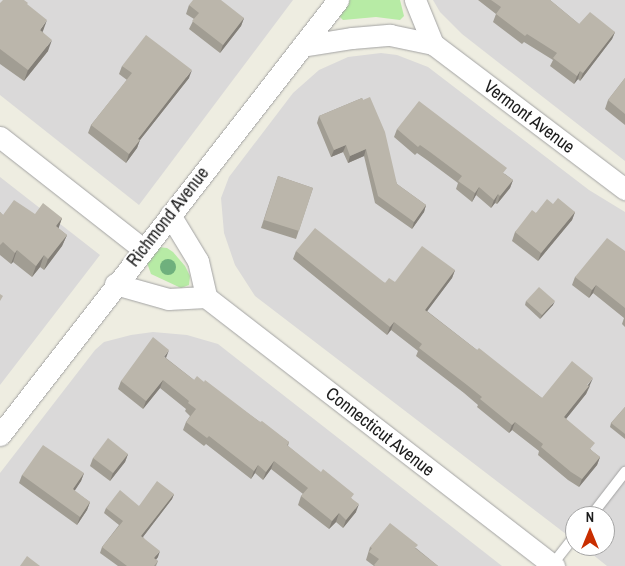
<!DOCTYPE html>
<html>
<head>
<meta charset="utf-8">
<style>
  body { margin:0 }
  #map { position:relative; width:625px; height:566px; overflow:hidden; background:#eeede1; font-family:"Archivo Narrow",sans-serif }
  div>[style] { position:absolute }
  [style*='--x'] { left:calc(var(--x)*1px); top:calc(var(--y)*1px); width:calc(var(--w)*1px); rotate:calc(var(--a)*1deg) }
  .residential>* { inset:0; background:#dad9d9 }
  .grass>* { inset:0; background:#b7eba5 }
  .roads { filter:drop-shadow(0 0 1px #a3a3a3) drop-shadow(0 0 1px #a3a3a3) }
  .service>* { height:10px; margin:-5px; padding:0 5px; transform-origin:5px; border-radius:5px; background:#fff }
  .minor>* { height:21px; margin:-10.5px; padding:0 10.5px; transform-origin:10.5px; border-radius:10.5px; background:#fff }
  .trees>* { width:16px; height:16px; margin:-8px; border-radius:50%; background:#6fb07d }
  .wall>* { inset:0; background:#a19d93 }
  .shaded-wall>* { inset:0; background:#837f78 }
  .building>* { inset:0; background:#bbb6ab }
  span { translate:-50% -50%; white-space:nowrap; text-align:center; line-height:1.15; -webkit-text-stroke:4px #fff; paint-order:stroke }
  .street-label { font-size:18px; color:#1c1c1c }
  .north { position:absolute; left:565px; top:506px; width:50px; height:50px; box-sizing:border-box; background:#fff; border:1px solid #a4a4a4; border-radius:50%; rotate:0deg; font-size:14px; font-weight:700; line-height:20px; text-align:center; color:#1c1c1c }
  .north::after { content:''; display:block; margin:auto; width:18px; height:22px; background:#c92e00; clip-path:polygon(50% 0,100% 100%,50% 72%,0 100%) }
</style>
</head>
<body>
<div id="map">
  <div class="residential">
    <i style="clip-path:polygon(0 0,293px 0,139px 205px,0 95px)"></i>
    <i style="clip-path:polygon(433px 0,625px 0,625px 161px,462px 34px,440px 12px)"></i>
    <i style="clip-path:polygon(381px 53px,397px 55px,428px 67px,589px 190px,625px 212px,625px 566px,607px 566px,582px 546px,605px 546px,605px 516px,575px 516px,575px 541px,255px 296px,235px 265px,224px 233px,221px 198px,229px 177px,293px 93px,319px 70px,348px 57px)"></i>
    <i style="clip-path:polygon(0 177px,100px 255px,0 385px)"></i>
    <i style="clip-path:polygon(153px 332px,187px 335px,218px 344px,502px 566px,0 566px,0 473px,95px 350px,104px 342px,131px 335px)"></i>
  </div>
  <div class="grass">
    <i style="clip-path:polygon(347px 0,400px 0,404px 16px,400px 20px,376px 17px,343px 20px,338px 15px)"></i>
    <i style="clip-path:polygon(158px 247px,167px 248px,173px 252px,185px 266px,190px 276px,189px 285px,181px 288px,151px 274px,146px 260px)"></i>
  </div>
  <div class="roads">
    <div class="service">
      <i style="--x:591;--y:516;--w:56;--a:-52.3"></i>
      <i style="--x:552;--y:565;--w:37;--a:-52"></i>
    </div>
    <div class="minor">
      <i style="--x:415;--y:0;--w:48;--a:67.8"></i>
      <i style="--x:302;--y:46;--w:51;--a:-9.1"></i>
      <i style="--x:352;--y:38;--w:38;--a:-5"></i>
      <i style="--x:390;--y:35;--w:44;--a:11.8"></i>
      <i style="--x:433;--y:44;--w:241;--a:37.1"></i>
      <i style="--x:0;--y:137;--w:182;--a:38.1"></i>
      <i style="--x:170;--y:215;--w:54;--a:58.7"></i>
      <i style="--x:198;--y:261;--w:37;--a:77"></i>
      <i style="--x:115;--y:284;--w:55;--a:15.8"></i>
      <i style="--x:168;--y:299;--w:38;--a:-3"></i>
      <i style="--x:206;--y:297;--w:440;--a:37.7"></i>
      <i style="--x:0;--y:435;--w:551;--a:-52.15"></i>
    </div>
  </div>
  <div class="trees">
    <i style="left:168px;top:267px"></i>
  </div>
  <div class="wall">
    <i style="clip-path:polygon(478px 0,550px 0,579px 24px,615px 32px,612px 39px,580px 81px,578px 79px,574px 84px,550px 66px,553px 60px,524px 42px,522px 44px,493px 22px,496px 14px)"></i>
    <i style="clip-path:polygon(0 3px,43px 32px,48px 51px,24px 81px,0 64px)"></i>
    <i style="clip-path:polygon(189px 5px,244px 18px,241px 26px,220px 53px,189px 29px,194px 19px,186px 14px)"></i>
    <i style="clip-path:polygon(122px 66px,189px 78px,140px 140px,137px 148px,126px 163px,88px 133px,91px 125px,127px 80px,119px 74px)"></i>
    <i style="clip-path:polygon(625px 78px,625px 125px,605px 109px,608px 100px)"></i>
    <i style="clip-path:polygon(362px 98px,397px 184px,426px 205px,424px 212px,412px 229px,375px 203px,364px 156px,348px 163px,343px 152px,331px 157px,317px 123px,319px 116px)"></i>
    <i style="clip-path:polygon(397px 129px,505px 174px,513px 180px,510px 188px,497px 204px,495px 203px,491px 208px,476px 195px,472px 202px,456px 189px,458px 183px,427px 160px,417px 153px,415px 155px,394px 137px)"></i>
    <i style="clip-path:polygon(278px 176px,313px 188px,296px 239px,261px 228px)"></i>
    <i style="clip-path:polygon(553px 204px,575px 212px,572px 220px,538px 261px,512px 241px,515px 232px,536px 213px)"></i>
    <i style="clip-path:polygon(0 212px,3px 215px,35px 214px,62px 218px,58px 228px,67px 235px,62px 246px,44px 270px,40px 267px,32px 277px,13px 262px,11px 264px,0 255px)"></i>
    <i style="clip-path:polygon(296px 251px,385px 283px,395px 282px,455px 270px,452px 278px,427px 311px,477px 350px,542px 398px,590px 386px,586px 394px,566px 419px,592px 451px,600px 457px,597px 465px,579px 487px,568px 480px,538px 455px,539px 451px,512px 430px,509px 433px,477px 407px,478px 405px,464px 393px,416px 356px,418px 351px,391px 330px,387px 335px,293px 259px)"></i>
    <i style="clip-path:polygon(625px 251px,625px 327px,622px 324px,624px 318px,593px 293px,589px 298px,572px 285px,575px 277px)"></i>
    <i style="clip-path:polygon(526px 301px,553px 305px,540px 319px,525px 305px)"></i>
    <i style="clip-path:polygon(166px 358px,194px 380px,204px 382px,260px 422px,289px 442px,288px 446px,352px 499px,356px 512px,343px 528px,336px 522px,329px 529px,298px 505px,301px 496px,303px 494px,271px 469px,263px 480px,255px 473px,251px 479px,206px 444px,204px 446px,183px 430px,186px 422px,190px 416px,185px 411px,186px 409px,160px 388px,143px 409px,118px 389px,121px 381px)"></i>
    <i style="clip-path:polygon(625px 407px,625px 439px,610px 427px,611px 423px)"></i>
    <i style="clip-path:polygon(128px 454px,125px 462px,110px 481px,90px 466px,93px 458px)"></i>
    <i style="clip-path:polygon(84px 473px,81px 481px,74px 491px,90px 502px,87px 510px,77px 525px,19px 483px,22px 475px)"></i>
    <i style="clip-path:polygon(174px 494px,172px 499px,143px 537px,158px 557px,156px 560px,158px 561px,156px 566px,118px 566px,100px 553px,102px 547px,119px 525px,104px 513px,106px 508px,139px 506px)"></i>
    <i style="clip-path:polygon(370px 547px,416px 548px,438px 566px,374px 566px,366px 560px)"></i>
  </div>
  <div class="shaded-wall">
    <i style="clip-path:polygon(244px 18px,241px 26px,220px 53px,223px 45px)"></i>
    <i style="clip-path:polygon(47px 20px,43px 31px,36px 41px,40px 30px)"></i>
    <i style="clip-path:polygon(615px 32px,612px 39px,580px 81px,583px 73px)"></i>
    <i style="clip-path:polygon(52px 40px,48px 51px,24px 81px,28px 70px)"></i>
    <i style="clip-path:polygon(192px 70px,189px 78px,140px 140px,137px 148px,126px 163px,129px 154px,138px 139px)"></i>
    <i style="clip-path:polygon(580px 71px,578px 79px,574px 84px,577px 76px)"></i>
    <i style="clip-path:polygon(346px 145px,343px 152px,331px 157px,334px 150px)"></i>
    <i style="clip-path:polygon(366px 149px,364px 156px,348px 163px,350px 156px)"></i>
    <i style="clip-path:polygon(513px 180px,510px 188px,497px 204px,500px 196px)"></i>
    <i style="clip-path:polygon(479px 187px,476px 195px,472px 202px,475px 193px)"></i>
    <i style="clip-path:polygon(498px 194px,495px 203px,491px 208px,494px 200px)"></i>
    <i style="clip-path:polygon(426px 205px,424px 212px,412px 229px,414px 222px)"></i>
    <i style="clip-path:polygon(575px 212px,572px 220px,538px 261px,541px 253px)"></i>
    <i style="clip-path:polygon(62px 218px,58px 230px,56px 226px)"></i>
    <i style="clip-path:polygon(67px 235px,62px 246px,44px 270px,48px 259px)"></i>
    <i style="clip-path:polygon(17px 250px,13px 262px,11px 264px,15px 253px)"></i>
    <i style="clip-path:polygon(44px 255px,40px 267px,32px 277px,36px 266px)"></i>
    <i style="clip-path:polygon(455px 270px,452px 278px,422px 318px,425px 310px)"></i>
    <i style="clip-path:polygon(596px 285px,593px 293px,589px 298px,592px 290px)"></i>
    <i style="clip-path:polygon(555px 301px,553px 305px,540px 319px,542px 315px)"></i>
    <i style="clip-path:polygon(394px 322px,391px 330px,387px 335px,390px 327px)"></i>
    <i style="clip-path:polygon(169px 350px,166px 358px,164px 357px)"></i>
    <i style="clip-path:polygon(593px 378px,586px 394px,561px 425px,564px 417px)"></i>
    <i style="clip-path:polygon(163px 380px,160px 388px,143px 409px,146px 401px)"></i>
    <i style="clip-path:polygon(515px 422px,512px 430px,509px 433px,512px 425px)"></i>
    <i style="clip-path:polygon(128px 454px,125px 462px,110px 481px,113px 473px)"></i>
    <i style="clip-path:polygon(600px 457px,597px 465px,579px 487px,582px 479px)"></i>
    <i style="clip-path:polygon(274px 461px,271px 469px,263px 480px,266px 472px)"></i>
    <i style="clip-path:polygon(258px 465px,255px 473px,251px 479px,254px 471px)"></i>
    <i style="clip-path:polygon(84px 473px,81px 481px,70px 498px,73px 489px)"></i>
    <i style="clip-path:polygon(174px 494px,172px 499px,139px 542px,141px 536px)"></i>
    <i style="clip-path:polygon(90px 502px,87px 510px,77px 525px,80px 517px)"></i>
    <i style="clip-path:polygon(359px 504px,356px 512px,343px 528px,346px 520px)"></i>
    <i style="clip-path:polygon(339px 513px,336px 522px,329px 529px,332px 521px)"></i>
    <i style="clip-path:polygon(160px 551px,158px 557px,152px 564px,154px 558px)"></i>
  </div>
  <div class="building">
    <i style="clip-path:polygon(3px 0,24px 0,28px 3px,27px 4px,47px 20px,40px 30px,52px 40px,28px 70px,0 49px,0 3px)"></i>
    <i style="clip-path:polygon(193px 0,221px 0,244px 18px,223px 45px,192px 21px,199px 13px,189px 5px)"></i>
    <i style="clip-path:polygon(491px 0,550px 0,579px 24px,590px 12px,615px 32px,583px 73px,580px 71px,577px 76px,553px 58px,557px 53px,527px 34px,525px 36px,496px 14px,501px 7px)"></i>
    <i style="clip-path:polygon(146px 35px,192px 70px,138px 139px,140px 140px,129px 154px,91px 125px,132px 73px,122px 66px)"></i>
    <i style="clip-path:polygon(625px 78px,625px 114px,608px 100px)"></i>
    <i style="clip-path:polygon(370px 97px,385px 132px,397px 184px,426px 205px,414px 222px,378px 196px,366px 149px,350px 156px,346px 145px,334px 150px,319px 116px,362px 98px,363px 100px)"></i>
    <i style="clip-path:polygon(419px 101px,507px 168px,503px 173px,513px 180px,500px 196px,498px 194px,494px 200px,479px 187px,475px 193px,458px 181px,462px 176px,430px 152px,420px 145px,418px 147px,397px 129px)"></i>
    <i style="clip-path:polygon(278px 176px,313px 188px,299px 231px,264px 220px)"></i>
    <i style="clip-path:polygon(558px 198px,575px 212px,541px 253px,515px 232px,532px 210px,536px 213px,547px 199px,553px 204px)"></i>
    <i style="clip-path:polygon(14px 200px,35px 214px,43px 203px,62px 218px,56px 226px,67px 235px,48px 259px,44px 255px,36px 266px,17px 250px,15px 253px,3px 242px,0 245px,0 212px,3px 215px)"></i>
    <i style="clip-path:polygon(315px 228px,385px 283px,389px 278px,395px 282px,422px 246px,455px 270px,425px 310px,477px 350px,479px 348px,542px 398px,572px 361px,593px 378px,587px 385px,589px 386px,564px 417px,595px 443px,590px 449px,600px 457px,582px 479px,571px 472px,541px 447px,543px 444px,515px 422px,512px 425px,480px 399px,482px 397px,467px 385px,419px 348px,422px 344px,394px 322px,390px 327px,296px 251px)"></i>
    <i style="clip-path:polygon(607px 238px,625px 251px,625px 308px,596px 285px,592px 290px,575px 277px)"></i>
    <i style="clip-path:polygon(539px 287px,555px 301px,542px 315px,526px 301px)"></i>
    <i style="clip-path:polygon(0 294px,3px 296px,0 301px)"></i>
    <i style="clip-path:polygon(153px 337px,169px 350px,164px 357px,194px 380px,197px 376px,204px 382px,205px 380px,260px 422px,262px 421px,289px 442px,287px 445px,321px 472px,323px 469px,354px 494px,351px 498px,359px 504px,346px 520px,339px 513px,332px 521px,301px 496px,308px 488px,274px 461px,266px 472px,258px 465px,254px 471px,209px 436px,207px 438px,186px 422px,196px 409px,188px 403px,189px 401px,163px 380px,146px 401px,121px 381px)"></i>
    <i style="clip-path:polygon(625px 407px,625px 434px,611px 423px)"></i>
    <i style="clip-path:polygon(108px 438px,128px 454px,113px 473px,93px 458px)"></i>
    <i style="clip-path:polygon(43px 445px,84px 473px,73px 489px,90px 502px,80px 517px,22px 475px)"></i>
    <i style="clip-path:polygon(157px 481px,174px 494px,141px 536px,160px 551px,154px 558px,158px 561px,154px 566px,127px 566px,102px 547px,123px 521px,106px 508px,120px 490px,139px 506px)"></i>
    <i style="clip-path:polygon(390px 523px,418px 545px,415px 548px,438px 566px,375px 566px,374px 565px,379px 559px,369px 552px,372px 548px,370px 547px)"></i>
    <i style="clip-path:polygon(27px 556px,40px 566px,20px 566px)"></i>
  </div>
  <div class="street-label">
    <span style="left:529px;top:117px;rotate:37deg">Vermont Avenue</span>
    <span style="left:168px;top:217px;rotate:-52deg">Richmond Avenue</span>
    <span style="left:380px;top:432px;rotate:38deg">Connecticut Avenue</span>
  </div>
  <div class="north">N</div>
</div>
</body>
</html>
